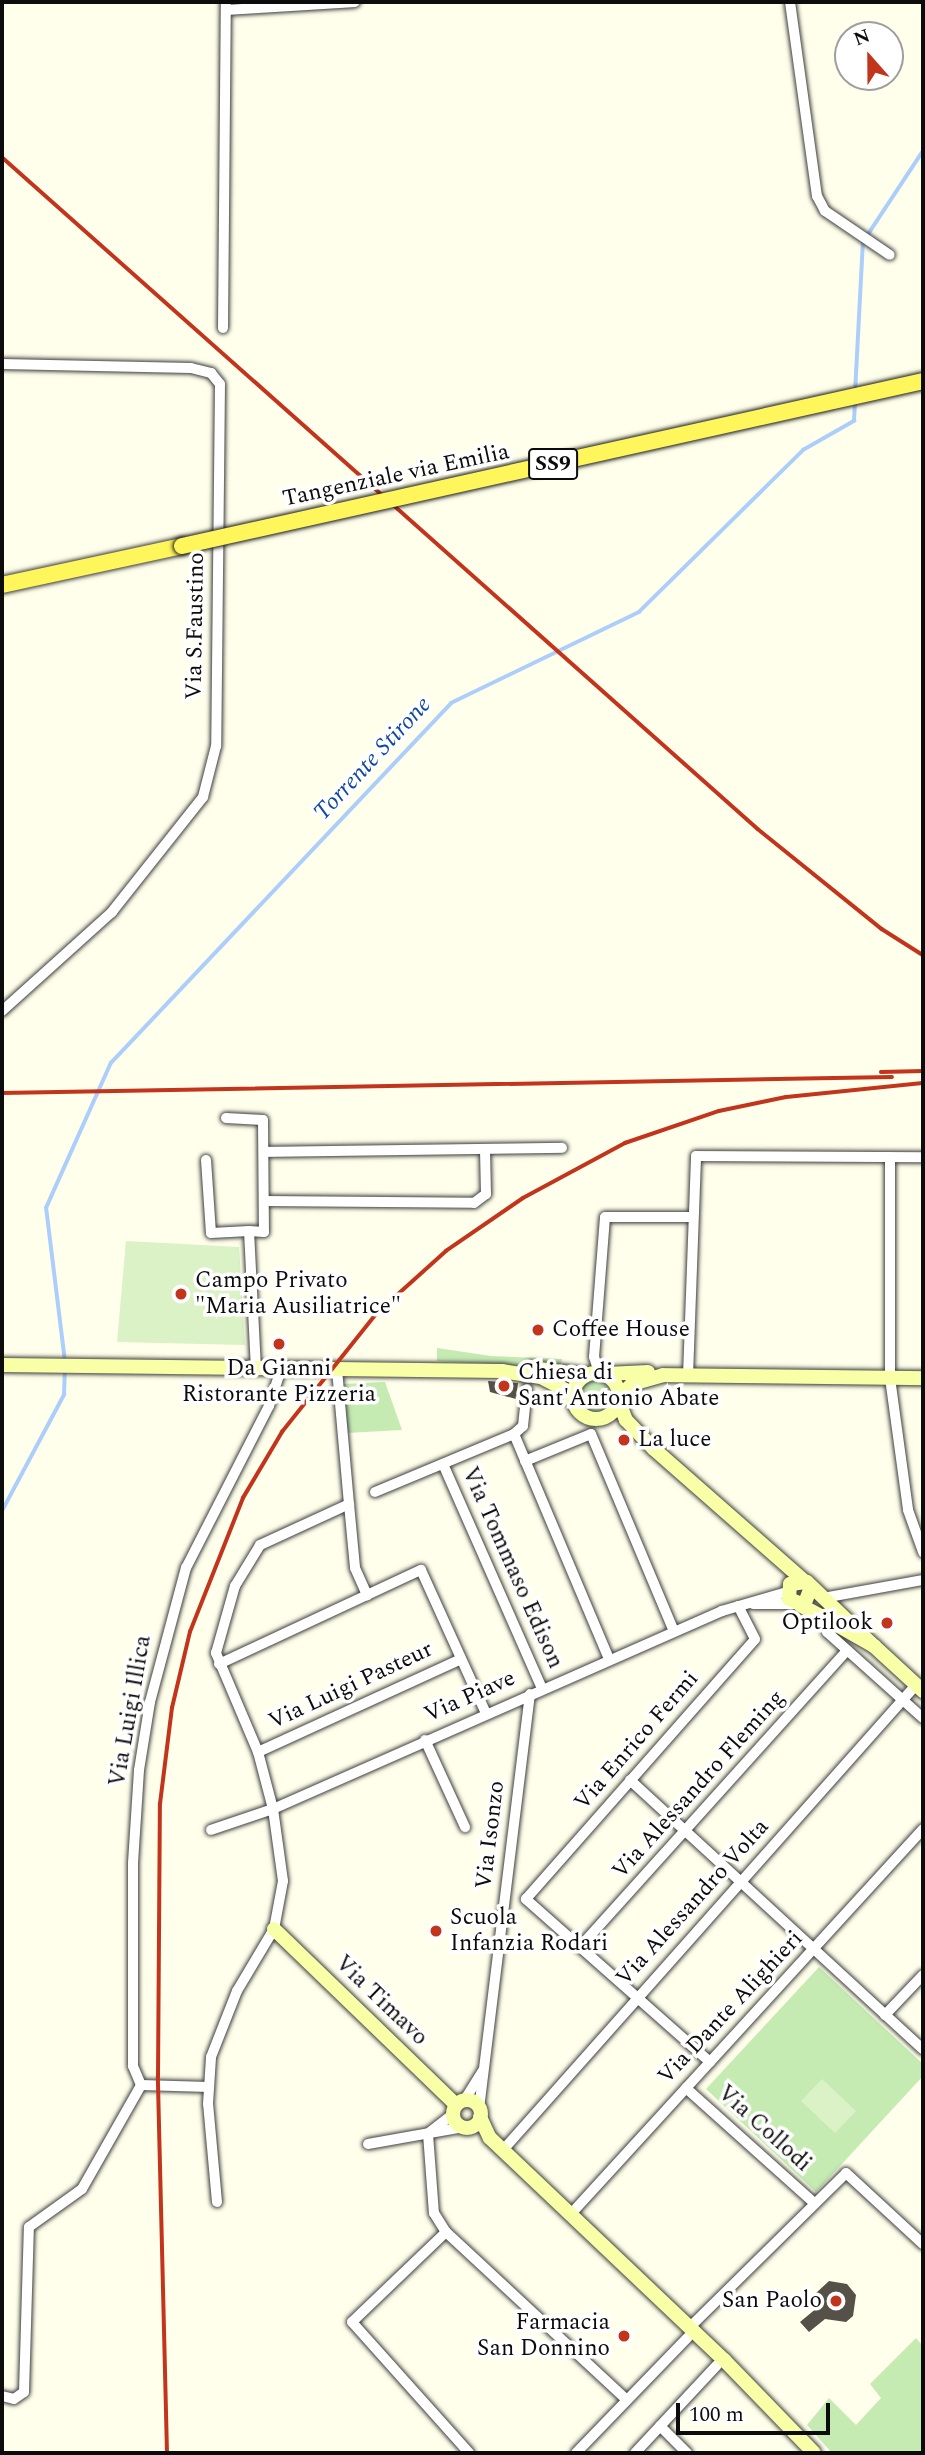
<!DOCTYPE html>
<html>
<head>
<meta charset="utf-8">
<style>
  body { margin:0 }
  #map { position:relative; width:925px; height:2455px; overflow:hidden; background:#ffffeb; font-family:Spectral,serif }
  div>[style] { position:absolute }
  [style*='--x'] { left:calc(var(--x)*1px); top:calc(var(--y)*1px); width:calc(var(--w)*1px); rotate:calc(var(--a)*1deg) }
  .green>* { inset:0; background:#c5ebb3 }
  .round { border-radius:50% }
  .pitch>* { inset:0; background:#daf2c5 }
  .stream>* { height:3.5px; margin:-1.75px; padding:0 1.75px; transform-origin:1.75px; border-radius:1.75px; background:#accefa }
  .building>* { inset:0; background:#555048 }
  .roads { filter:drop-shadow(0 0 2px #3f3f3f) drop-shadow(0 0 2px #3f3f3f) }
  .street>* { height:10px; margin:-5px; padding:0 5px; transform-origin:5px; border-radius:5px; background:#fff }
  .secondary>* { height:14px; margin:-7px; padding:0 7px; transform-origin:7px; border-radius:7px; background:#f8ffa6 }
  .secondary>.ring { margin:-7px; padding:0; box-sizing:content-box; background:none; border:14px solid #f8ffa6; border-radius:50% }
  .primary>* { height:16px; margin:-8px; padding:0 8px; transform-origin:8px; border-radius:8px; background:#fff65b }
  .rail>* { height:3.5px; margin:-1.75px; padding:0 1.75px; transform-origin:1.75px; border-radius:1.75px; background:#c3341d }
  .bridges { filter:drop-shadow(0 0 2px #1d1d1d) drop-shadow(0 0 2px #1d1d1d) }
  .primary-bridge>* { height:16px; margin:-8px; padding:0 8px; transform-origin:8px; border-radius:8px; background:#fff65b }
  .dots>* { width:19px; height:19px; translate:-50% -50%; box-sizing:border-box; border:4px solid #fff; border-radius:50% }
  span { translate:-50% -50%; white-space:nowrap; text-align:center; line-height:1.15; -webkit-text-stroke:7px #fff; paint-order:stroke }
  .shield-label span { padding:2px 5px; background:#fff; border:2px solid; border-radius:5px; -webkit-text-stroke-width:0 }
  .shield-label { font-size:21px; color:#0c0c0c; font-weight:700 }
  .street-label { font-size:23px; color:#0c0c0c }
  .poi-label { font-size:23px; color:#0c0c0c }
  .left { translate:0 -50%; text-align:left }
  .right { translate:-100% -50%; text-align:right }
  .water-label { font-size:24px; color:#0f47a4; font-style:italic }
  .frame { position:absolute; inset:0; border:4px solid #0c0c0c; pointer-events:none }
  .north { position:absolute; left:834px; top:21px; width:70px; height:70px; box-sizing:border-box; background:#fff; border:2px solid #9e9e9e; border-radius:50%; rotate:339deg; font-size:19px; font-weight:700; line-height:28px; text-align:center; color:#0c0c0c }
  .north::after { content:''; display:block; margin:auto; width:24px; height:32px; background:#c3341d; clip-path:polygon(50% 0,100% 100%,50% 72%,0 100%) }
  .scale { position:absolute; left:676px; top:2403px; width:154px; height:32px; box-sizing:border-box; border:4px solid #0c0c0c; border-top:0; padding-left:9px; font-size:21px; line-height:24px; white-space:nowrap; color:#0c0c0c; -webkit-text-stroke:5px #fff; paint-order:stroke }
</style>
</head>
<body>
<div id="map">
  <div class="green">
    <i style="clip-path:polygon(437px 1348px,491px 1356px,562px 1359px,560px 1368px,437px 1361px)"></i>
    <i class="round" style="left:580px;top:1381px;width:30px;height:30px"></i>
    <i style="clip-path:polygon(385px 1382px,402px 1430px,346px 1433px,342px 1384px)"></i>
    <i style="clip-path:polygon(819px 1967px,923px 2064px,923px 2076px,816px 2192px,706px 2089px)"></i>
    <i style="clip-path:polygon(916px 2338px,923px 2346px,923px 2453px,832px 2453px,807px 2425px,829px 2398px,856px 2425px,881px 2398px,870px 2384px)"></i>
  </div>
  <div class="pitch">
    <i style="clip-path:polygon(126px 1241px,239px 1247px,245px 1345px,117px 1342px)"></i>
    <i style="clip-path:polygon(822px 2079px,856px 2111px,835px 2133px,801px 2101px)"></i>
  </div>
  <div class="stream">
    <i style="--x:855;--y:393;--w:151;--a:-87"></i>
    <i style="--x:863;--y:242;--w:109;--a:-56.6"></i>
    <i style="--x:65;--y:1362;--w:155;--a:-97"></i>
    <i style="--x:46;--y:1208;--w:159;--a:-65.9"></i>
    <i style="--x:111;--y:1063;--w:495;--a:-46.6"></i>
    <i style="--x:451;--y:703;--w:209;--a:-25.8"></i>
    <i style="--x:639;--y:612;--w:231;--a:-44.6"></i>
    <i style="--x:803;--y:450;--w:59;--a:-29.6"></i>
    <i style="--x:854;--y:421;--w:21;--a:-87"></i>
    <i style="--x:2;--y:1511;--w:132;--a:-61.9"></i>
    <i style="--x:64;--y:1395;--w:25;--a:-88"></i>
  </div>
  <div class="building">
    <i style="clip-path:polygon(488px 1381px,518px 1383px,516px 1399px,490px 1392px)"></i>
    <i style="clip-path:polygon(829px 2281px,847px 2284px,856px 2295px,853px 2316px,846px 2322px,825px 2319px,809px 2332px,800px 2322px,818px 2307px,815px 2294px)"></i>
  </div>
  <div class="roads">
    <div class="street">
      <i style="--x:790;--y:2;--w:196;--a:82.1"></i>
      <i style="--x:817;--y:196;--w:17;--a:62"></i>
      <i style="--x:825;--y:211;--w:78;--a:34.1"></i>
      <i style="--x:227;--y:10;--w:128;--a:-3.6"></i>
      <i style="--x:223;--y:328;--w:326;--a:-89.5"></i>
      <i style="--x:2;--y:364;--w:189;--a:1.2"></i>
      <i style="--x:191;--y:368;--w:21;--a:14"></i>
      <i style="--x:211;--y:373;--w:14;--a:51"></i>
      <i style="--x:220;--y:384;--w:362;--a:90.6"></i>
      <i style="--x:216;--y:746;--w:53;--a:104.3"></i>
      <i style="--x:203;--y:797;--w:147;--a:128.4"></i>
      <i style="--x:112;--y:912;--w:148;--a:138"></i>
      <i style="--x:226;--y:1118;--w:37;--a:3"></i>
      <i style="--x:263;--y:1120;--w:112;--a:89.5"></i>
      <i style="--x:264;--y:1232;--w:15;--a:-176"></i>
      <i style="--x:249;--y:1231;--w:137;--a:87.1"></i>
      <i style="--x:264;--y:1152;--w:298;--a:-0.8"></i>
      <i style="--x:890;--y:1157;--w:221;--a:90"></i>
      <i style="--x:890;--y:1378;--w:133;--a:82.2"></i>
      <i style="--x:908;--y:1510;--w:45;--a:70.3"></i>
      <i style="--x:206;--y:1160;--w:73;--a:86.1"></i>
      <i style="--x:211;--y:1233;--w:38;--a:-3"></i>
      <i style="--x:264;--y:1201;--w:210;--a:0.5"></i>
      <i style="--x:474;--y:1203;--w:15;--a:-37"></i>
      <i style="--x:486;--y:1194;--w:44;--a:-91.3"></i>
      <i style="--x:599;--y:1373;--w:17;--a:-107"></i>
      <i style="--x:594;--y:1357;--w:140;--a:-85.5"></i>
      <i style="--x:605;--y:1217;--w:87;--a:0"></i>
      <i style="--x:688;--y:1376;--w:220;--a:-87.9"></i>
      <i style="--x:696;--y:1156;--w:227;--a:0.3"></i>
      <i style="--x:514;--y:1434;--w:244;--a:67.1"></i>
      <i style="--x:525;--y:1461;--w:71;--a:-22.2"></i>
      <i style="--x:591;--y:1434;--w:214;--a:67.2"></i>
      <i style="--x:443;--y:1464;--w:245;--a:66.2"></i>
      <i style="--x:375;--y:1492;--w:151;--a:-22.6"></i>
      <i style="--x:514;--y:1434;--w:12;--a:-42"></i>
      <i style="--x:523;--y:1426;--w:37;--a:-84"></i>
      <i style="--x:349;--y:1504;--w:64;--a:84.6"></i>
      <i style="--x:355;--y:1568;--w:30;--a:66"></i>
      <i style="--x:823;--y:1598;--w:102;--a:-10.2"></i>
      <i style="--x:753;--y:1604;--w:42;--a:0"></i>
      <i style="--x:828;--y:1621;--w:11;--a:95"></i>
      <i style="--x:827;--y:1632;--w:129;--a:41.9"></i>
      <i style="--x:219;--y:1664;--w:223;--a:-25"></i>
      <i style="--x:421;--y:1570;--w:157;--a:65.6"></i>
      <i style="--x:425;--y:1740;--w:96;--a:65.3"></i>
      <i style="--x:258;--y:1752;--w:223;--a:-24.6"></i>
      <i style="--x:630;--y:1780;--w:398;--a:42.6"></i>
      <i style="--x:211;--y:1830;--w:65;--a:-18.7"></i>
      <i style="--x:273;--y:1809;--w:491;--a:-23.8"></i>
      <i style="--x:722;--y:1611;--w:68;--a:-16.3"></i>
      <i style="--x:580;--y:1947;--w:399;--a:-48"></i>
      <i style="--x:885;--y:2015;--w:55;--a:-46.5"></i>
      <i style="--x:710;--y:2062;--w:246;--a:-138.5"></i>
      <i style="--x:526;--y:1899;--w:346;--a:-48.6"></i>
      <i style="--x:755;--y:1639;--w:37;--a:-117"></i>
      <i style="--x:141;--y:2085;--w:21;--a:-113"></i>
      <i style="--x:133;--y:2066;--w:203;--a:-90"></i>
      <i style="--x:133;--y:1863;--w:93;--a:-86.3"></i>
      <i style="--x:139;--y:1770;--w:69;--a:-80.8"></i>
      <i style="--x:150;--y:1702;--w:139;--a:-75"></i>
      <i style="--x:186;--y:1568;--w:182;--a:-62.9"></i>
      <i style="--x:269;--y:1406;--w:40;--a:-72"></i>
      <i style="--x:141;--y:2085;--w:68;--a:1.7"></i>
      <i style="--x:686;--y:2088;--w:171;--a:41.9"></i>
      <i style="--x:464;--y:2101;--w:36;--a:-58"></i>
      <i style="--x:479;--y:2109;--w:418;--a:-83"></i>
      <i style="--x:430;--y:2132;--w:29;--a:-38"></i>
      <i style="--x:428;--y:2134;--w:79;--a:85.7"></i>
      <i style="--x:434;--y:2213;--w:22;--a:58"></i>
      <i style="--x:446;--y:2232;--w:246;--a:42.9"></i>
      <i style="--x:368;--y:2144;--w:97;--a:-10.1"></i>
      <i style="--x:503;--y:2150;--w:622;--a:-48.39"></i>
      <i style="--x:217;--y:2202;--w:98;--a:-95.2"></i>
      <i style="--x:208;--y:2104;--w:47;--a:-86.3"></i>
      <i style="--x:211;--y:2057;--w:71;--a:-68.5"></i>
      <i style="--x:237;--y:1991;--w:72;--a:-59.2"></i>
      <i style="--x:274;--y:1929;--w:49;--a:-79.4"></i>
      <i style="--x:283;--y:1881;--w:73;--a:-97.9"></i>
      <i style="--x:273;--y:1809;--w:59;--a:-104.7"></i>
      <i style="--x:258;--y:1752;--w:108;--a:-113"></i>
      <i style="--x:216;--y:1653;--w:70;--a:-74.2"></i>
      <i style="--x:235;--y:1586;--w:48;--a:-58.6"></i>
      <i style="--x:260;--y:1545;--w:98;--a:-24.7"></i>
      <i style="--x:349;--y:1504;--w:136;--a:-95.1"></i>
      <i style="--x:570;--y:2215;--w:523;--a:-47.56"></i>
      <i style="--x:446;--y:2232;--w:130;--a:136.2"></i>
      <i style="--x:352;--y:2322;--w:176;--a:48.2"></i>
      <i style="--x:690;--y:2327;--w:219;--a:-44.6"></i>
      <i style="--x:846;--y:2173;--w:105;--a:42.7"></i>
      <i style="--x:2;--y:2396;--w:12;--a:14"></i>
      <i style="--x:14;--y:2399;--w:12;--a:-35"></i>
      <i style="--x:24;--y:2392;--w:165;--a:-88.3"></i>
      <i style="--x:29;--y:2227;--w:65;--a:-35.6"></i>
      <i style="--x:82;--y:2189;--w:120;--a:-60.4"></i>
      <i style="--x:660;--y:2426;--w:38;--a:45"></i>
      <i style="--x:576;--y:2453;--w:161;--a:-46"></i>
      <i style="--x:635;--y:2453;--w:120;--a:-47"></i>
    </div>
    <div class="secondary">
      <i style="--x:2;--y:1365;--w:500;--a:0.69"></i>
      <i style="--x:502;--y:1371;--w:39;--a:9"></i>
      <i style="--x:541;--y:1377;--w:27;--a:28"></i>
      <i style="--x:565;--y:1390;--w:16;--a:55"></i>
      <i style="--x:531;--y:1368;--w:55;--a:7.3"></i>
      <i class="ring" style="left:573px;top:1373px;width:32px;height:32px"></i>
      <i style="--x:606;--y:1374;--w:42;--a:-2.7"></i>
      <i style="--x:620;--y:1396;--w:17;--a:-45"></i>
      <i style="--x:632;--y:1384;--w:32;--a:-16"></i>
      <i style="--x:663;--y:1375;--w:260;--a:0.7"></i>
      <i style="--x:619;--y:1402;--w:19;--a:69"></i>
      <i style="--x:626;--y:1420;--w:40;--a:46"></i>
      <i style="--x:654;--y:1449;--w:200;--a:41.3"></i>
      <i style="--x:811;--y:1587;--w:19;--a:111"></i>
      <i style="--x:804;--y:1605;--w:16;--a:-158"></i>
      <i style="--x:789;--y:1599;--w:15;--a:-86"></i>
      <i style="--x:790;--y:1584;--w:17;--a:-7"></i>
      <i style="--x:807;--y:1582;--w:93;--a:43.7"></i>
      <i style="--x:800;--y:1605;--w:40;--a:28"></i>
      <i style="--x:835;--y:1624;--w:8;--a:-30"></i>
      <i style="--x:835;--y:1624;--w:45;--a:29.4"></i>
      <i style="--x:874;--y:1646;--w:67;--a:42.6"></i>
      <i style="--x:274;--y:1929;--w:253;--a:44"></i>
      <i class="ring" style="left:453px;top:2100px;width:14px;height:14px"></i>
      <i style="--x:480;--y:2117;--w:23;--a:65"></i>
      <i style="--x:490;--y:2138;--w:323;--a:43.5"></i>
      <i style="--x:724;--y:2360;--w:129;--a:45.9"></i>
    </div>
    <div class="primary">
      <i style="--x:2;--y:585;--w:184;--a:-12.2"></i>
    </div>
  </div>
  <div class="rail">
    <i style="--x:2;--y:157;--w:1011;--a:41.63"></i>
    <i style="--x:758;--y:829;--w:159;--a:38.9"></i>
    <i style="--x:882;--y:929;--w:49;--a:32.4"></i>
    <i style="--x:881;--y:1072;--w:42;--a:-1.4"></i>
    <i style="--x:2;--y:1093;--w:890;--a:-1.03"></i>
    <i style="--x:167;--y:2453;--w:376;--a:-91.4"></i>
    <i style="--x:158;--y:2077;--w:273;--a:-89.6"></i>
    <i style="--x:160;--y:1804;--w:97;--a:-82.9"></i>
    <i style="--x:172;--y:1708;--w:78;--a:-76.7"></i>
    <i style="--x:190;--y:1632;--w:144;--a:-68.4"></i>
    <i style="--x:243;--y:1498;--w:77;--a:-59.4"></i>
    <i style="--x:282;--y:1432;--w:152;--a:-51.4"></i>
    <i style="--x:377;--y:1313;--w:93;--a:-41.9"></i>
    <i style="--x:446;--y:1251;--w:93;--a:-34.5"></i>
    <i style="--x:523;--y:1198;--w:116;--a:-28.3"></i>
    <i style="--x:625;--y:1143;--w:99;--a:-18.8"></i>
    <i style="--x:719;--y:1111;--w:68;--a:-11.8"></i>
    <i style="--x:786;--y:1097;--w:138;--a:-5.8"></i>
  </div>
  <div class="bridges">
    <div class="primary-bridge">
      <i style="--x:182;--y:546;--w:759;--a:-12.55"></i>
    </div>
  </div>
  <div class="dots">
    <i style="left:181px;top:1294px;background:#c3341d"></i>
    <i style="left:538px;top:1330px;background:#c3341d"></i>
    <i style="left:279px;top:1344px;background:#c3341d"></i>
    <i style="left:504px;top:1386px;background:#c3341d"></i>
    <i style="left:624px;top:1440px;background:#c3341d"></i>
    <i style="left:887px;top:1623px;background:#c3341d"></i>
    <i style="left:436px;top:1931px;background:#c3341d"></i>
    <i style="left:836px;top:2301px;background:#c3341d"></i>
    <i style="left:624px;top:2336px;background:#c3341d"></i>
  </div>
  <div class="shield-label">
    <span style="left:553px;top:464px">SS9</span>
  </div>
  <div class="street-label">
    <span style="left:396px;top:476px;rotate:-12deg">Tangenziale via Emilia</span>
    <span style="left:196px;top:626px;rotate:-89deg">Via S.Faustino</span>
    <span style="left:512px;top:1568px;rotate:66deg">Via Tommaso Edison</span>
    <span style="left:351px;top:1686px;rotate:-25deg">Via Luigi Pasteur</span>
    <span style="left:470px;top:1697px;rotate:-24deg">Via Piave</span>
    <span style="left:131px;top:1711px;rotate:-80deg">Via Luigi Illica</span>
    <span style="left:637px;top:1741px;rotate:-49deg">Via Enrico Fermi</span>
    <span style="left:699px;top:1785px;rotate:-48deg">Via Alessandro Fleming</span>
    <span style="left:491px;top:1835px;rotate:-83deg">Via Isonzo</span>
    <span style="left:693px;top:1903px;rotate:-48deg">Via Alessandro Volta</span>
    <span style="left:381px;top:2001px;rotate:44deg">Via Timavo</span>
    <span style="left:731px;top:2008px;rotate:-47deg">Via Dante Alighieri</span>
    <span style="left:764px;top:2129px;rotate:42deg">Via Collodi</span>
  </div>
  <div class="poi-label">
    <span class="left" style="left:195px;top:1294px">Campo Privato<br>"Maria Ausiliatrice"</span>
    <span class="left" style="left:552px;top:1330px">Coffee House</span>
    <span style="left:279px;top:1382px">Da Gianni<br>Ristorante Pizzeria</span>
    <span class="left" style="left:518px;top:1386px">Chiesa di<br>Sant'Antonio Abate</span>
    <span class="left" style="left:638px;top:1440px">La luce</span>
    <span class="right" style="left:873px;top:1623px">Optilook</span>
    <span class="left" style="left:450px;top:1931px">Scuola<br>Infanzia Rodari</span>
    <span class="right" style="left:822px;top:2301px">San Paolo</span>
    <span class="right" style="left:610px;top:2336px">Farmacia<br>San Donnino</span>
  </div>
  <div class="water-label">
    <span style="left:373px;top:759px;rotate:-47deg">Torrente Stirone</span>
  </div>
  <div class="frame"></div>
  <div class="north">N</div>
  <div class="scale">100 m</div>
</div>
</body>
</html>
